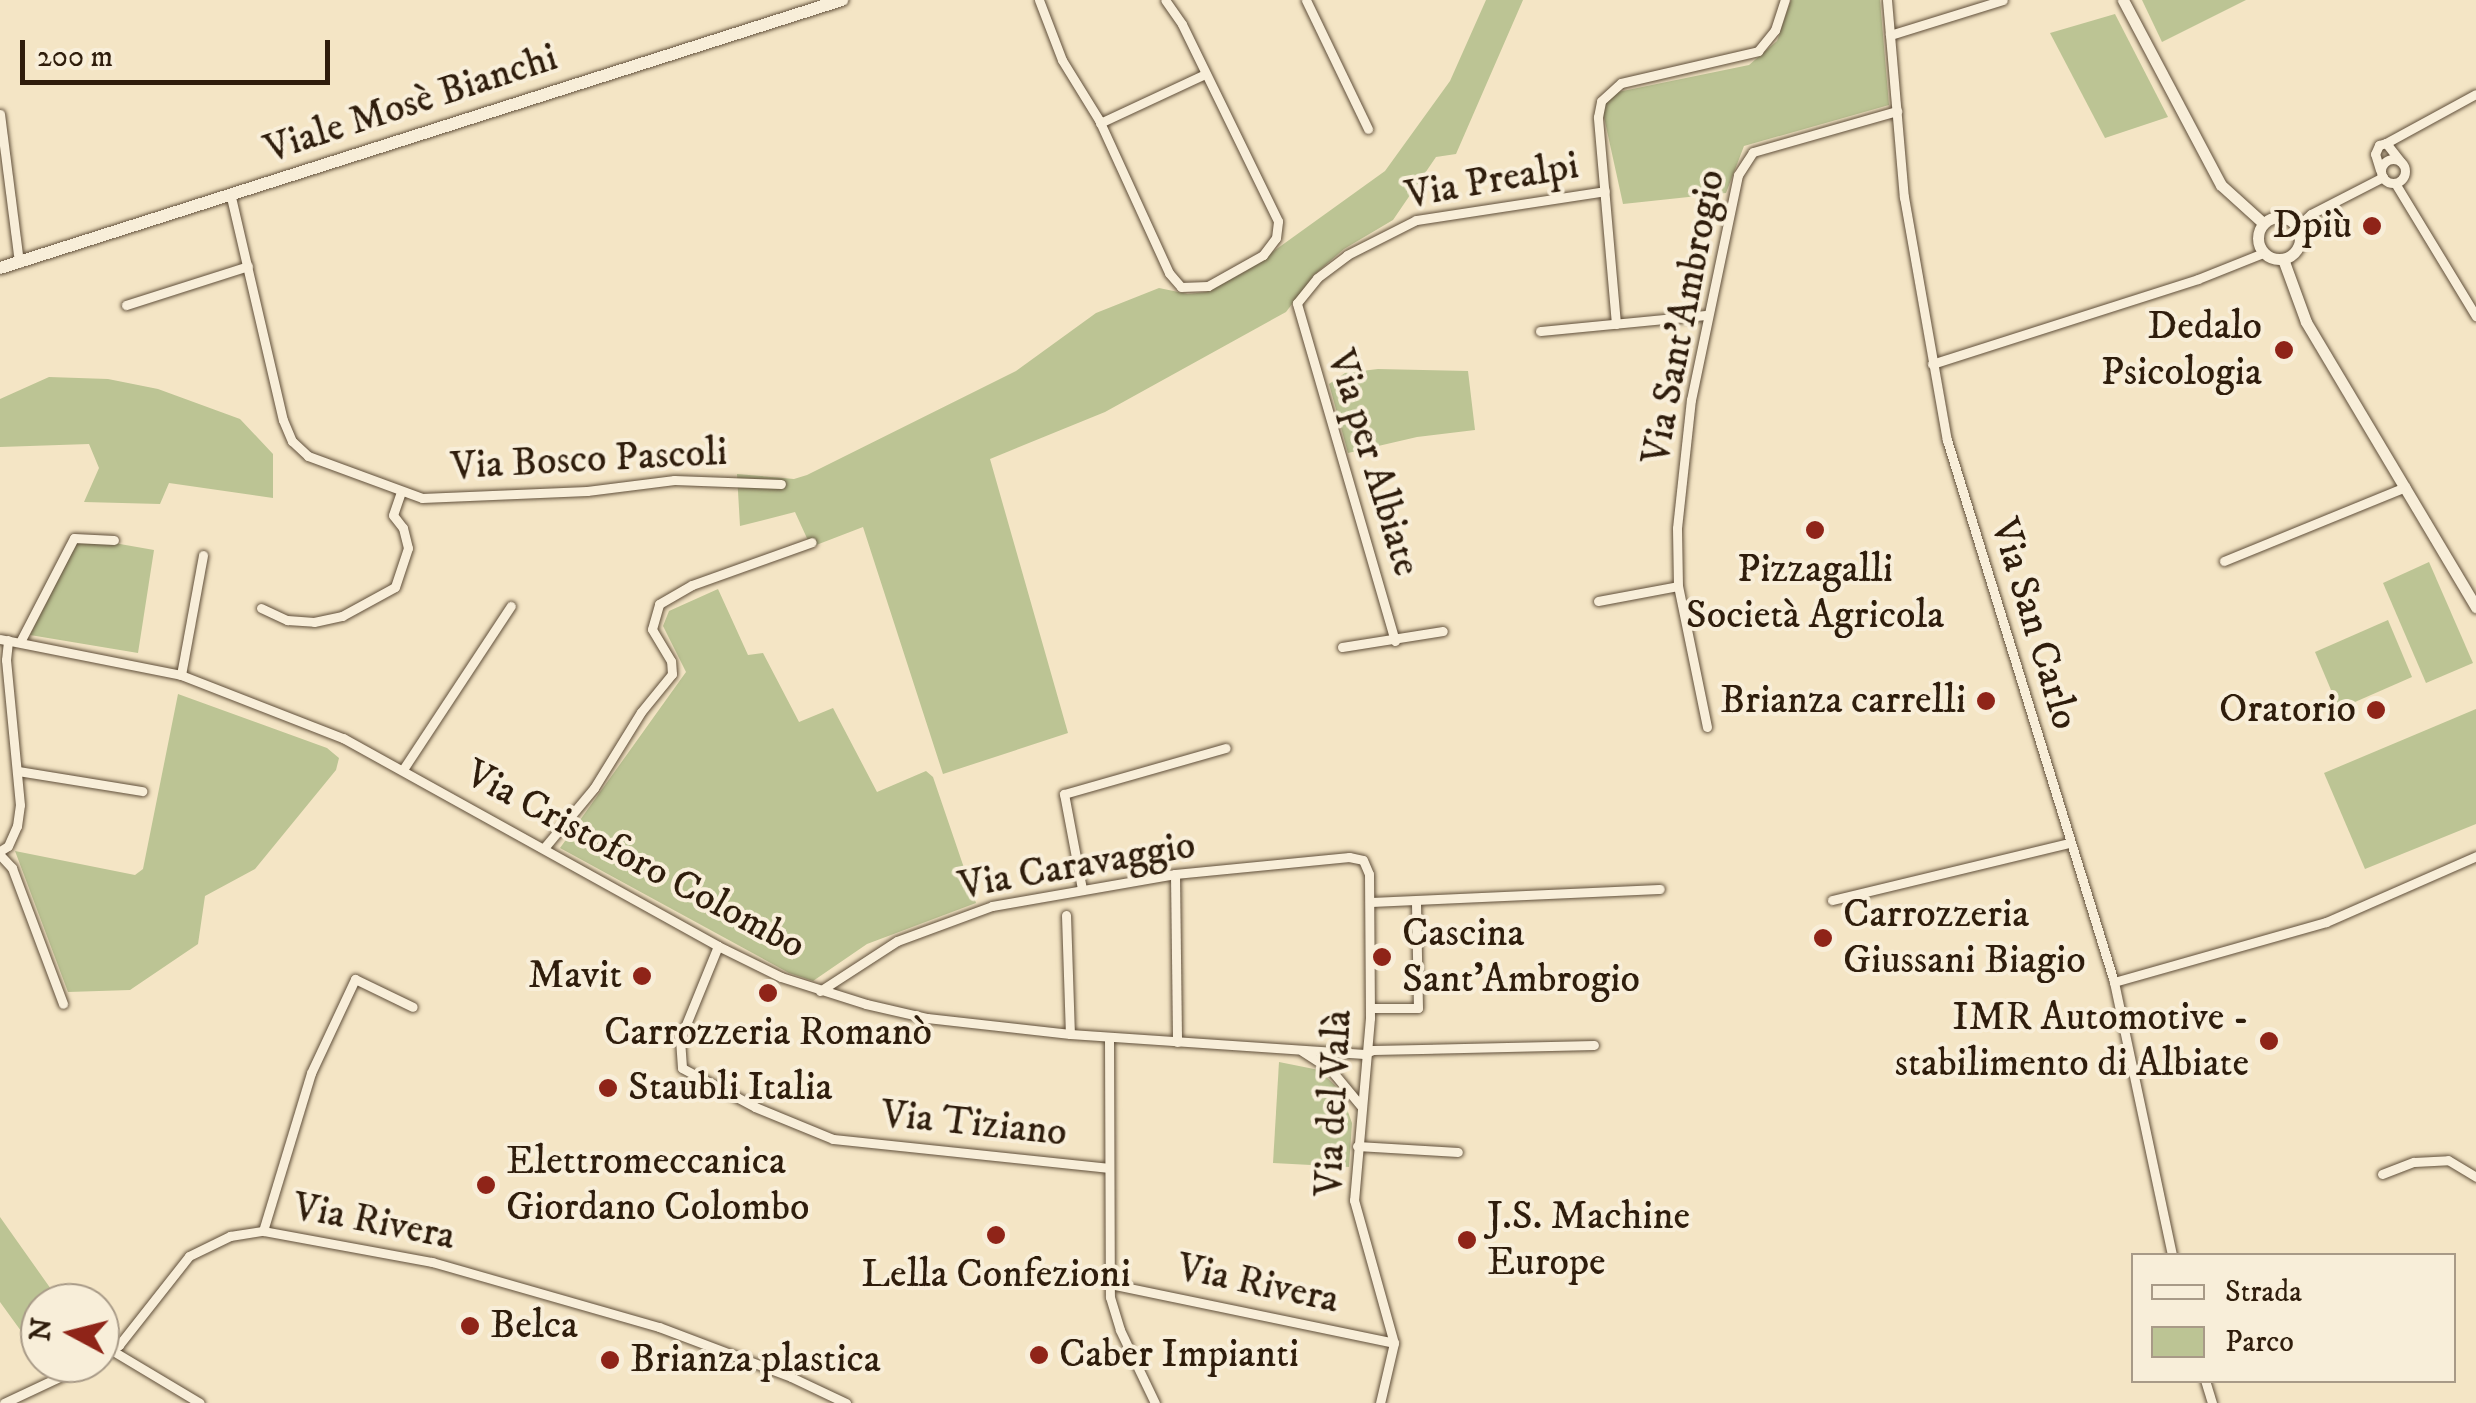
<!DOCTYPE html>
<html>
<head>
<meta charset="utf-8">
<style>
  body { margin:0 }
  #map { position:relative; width:2476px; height:1403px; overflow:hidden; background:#f4e5c5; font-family:"IM FELL DW Pica",serif }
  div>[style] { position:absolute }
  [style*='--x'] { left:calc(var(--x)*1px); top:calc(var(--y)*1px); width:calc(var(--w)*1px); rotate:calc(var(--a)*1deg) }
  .green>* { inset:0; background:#bcc494 }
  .roads { filter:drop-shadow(0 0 2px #604f3a) drop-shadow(0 0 2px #604f3a) }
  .minor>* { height:9px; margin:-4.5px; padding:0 4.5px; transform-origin:4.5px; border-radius:4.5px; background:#f8eed9 }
  .minor>.ring { margin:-4.5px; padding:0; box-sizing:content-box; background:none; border:9px solid #f8eed9; border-radius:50% }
  .tertiary>* { height:11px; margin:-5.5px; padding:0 5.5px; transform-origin:5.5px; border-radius:5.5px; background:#f8eed9 }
  .tertiary>.ring { margin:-5.5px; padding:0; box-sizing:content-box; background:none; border:11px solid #f8eed9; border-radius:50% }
  .secondary>* { height:12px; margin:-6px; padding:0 6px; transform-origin:6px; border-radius:6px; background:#f8eed9 }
  .dots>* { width:28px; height:28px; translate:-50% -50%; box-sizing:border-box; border:5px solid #f8eed9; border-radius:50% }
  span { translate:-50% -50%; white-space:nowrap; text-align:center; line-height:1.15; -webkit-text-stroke:8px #f8eed9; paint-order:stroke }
  .street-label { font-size:40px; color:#2f1d0c }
  .poi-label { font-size:40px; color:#2f1d0c }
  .right { translate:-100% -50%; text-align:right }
  .left { translate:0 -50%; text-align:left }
  .legend { position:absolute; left:2131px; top:1253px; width:325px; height:130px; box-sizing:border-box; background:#f8eed9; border:2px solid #a89a87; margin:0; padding:12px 18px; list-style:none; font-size:30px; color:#2f1d0c }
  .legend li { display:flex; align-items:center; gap:20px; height:50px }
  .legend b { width:50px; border:2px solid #a89a87 }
  .north { position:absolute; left:20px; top:1283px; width:100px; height:100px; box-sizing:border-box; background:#f8eed9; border:2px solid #a89a87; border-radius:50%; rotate:277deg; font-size:28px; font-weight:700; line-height:40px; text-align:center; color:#2f1d0c }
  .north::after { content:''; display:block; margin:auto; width:35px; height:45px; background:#8f2418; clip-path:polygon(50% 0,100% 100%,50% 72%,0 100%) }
  .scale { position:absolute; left:20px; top:40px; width:310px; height:45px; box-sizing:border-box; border:5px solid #2f1d0c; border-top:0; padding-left:12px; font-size:30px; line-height:35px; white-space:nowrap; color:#2f1d0c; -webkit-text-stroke:8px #f8eed9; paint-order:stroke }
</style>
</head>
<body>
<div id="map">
  <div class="green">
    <i style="clip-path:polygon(1486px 0,1523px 0,1456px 154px,1436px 157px,1393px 220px,1344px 249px,1314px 275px,1286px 312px,1105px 412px,990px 459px,1068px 733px,943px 774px,863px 527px,811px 547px,795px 512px,740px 526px,737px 474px,794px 479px,807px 475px,1016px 371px,1096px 313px,1159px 288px,1188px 294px,1206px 292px,1246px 271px,1385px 171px,1450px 81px)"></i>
    <i style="clip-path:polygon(1791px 0,1880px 0,1889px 105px,1744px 146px,1726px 193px,1623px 204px,1602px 108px,1613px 93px,1749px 65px,1777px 41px)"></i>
    <i style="clip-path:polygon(2142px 0,2246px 0,2162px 42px)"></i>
    <i style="clip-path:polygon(2115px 14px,2168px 117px,2105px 138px,2050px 33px)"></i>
    <i style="clip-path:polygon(1378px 369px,1468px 371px,1475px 430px,1417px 437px,1348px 453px,1329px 384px,1345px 373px)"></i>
    <i style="clip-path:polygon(49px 377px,108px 379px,158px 389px,240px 419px,273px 454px,273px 498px,169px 483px,160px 504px,84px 502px,99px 468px,89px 444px,0 447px,0 399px)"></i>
    <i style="clip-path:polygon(80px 537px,154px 550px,138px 653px,30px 635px)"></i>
    <i style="clip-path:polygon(2429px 562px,2473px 663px,2426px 683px,2383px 583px)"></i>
    <i style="clip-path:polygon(718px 589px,748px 655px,763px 653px,799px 722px,833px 708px,877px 792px,926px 771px,933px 777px,976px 903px,867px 944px,813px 981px,789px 973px,560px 848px,686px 672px,663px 626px,669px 611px)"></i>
    <i style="clip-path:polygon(2388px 620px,2412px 677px,2339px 709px,2315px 652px)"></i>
    <i style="clip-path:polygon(178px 694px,327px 748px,339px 758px,336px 770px,255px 869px,205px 896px,198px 944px,130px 990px,68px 992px,15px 851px,135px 875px,143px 869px)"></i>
    <i style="clip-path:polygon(2476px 709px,2476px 824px,2365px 869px,2324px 773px)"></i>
    <i style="clip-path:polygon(1279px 1062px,1319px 1070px,1340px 1090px,1352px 1123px,1349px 1167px,1273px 1163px)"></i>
    <i style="clip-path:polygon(0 1217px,58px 1299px,40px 1303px,40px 1315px,21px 1331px,0 1302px)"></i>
  </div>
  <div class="roads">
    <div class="minor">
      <i style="--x:1039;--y:0;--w:64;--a:69"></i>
      <i style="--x:1062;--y:60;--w:70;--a:58.3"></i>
      <i style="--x:1099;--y:120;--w:168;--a:65.4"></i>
      <i style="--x:1169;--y:273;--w:18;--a:49"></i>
      <i style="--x:1181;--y:287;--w:27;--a:-2"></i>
      <i style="--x:1208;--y:286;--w:63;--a:-29.4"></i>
      <i style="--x:1263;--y:255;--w:21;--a:-53"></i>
      <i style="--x:1276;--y:238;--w:17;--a:-83"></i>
      <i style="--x:1278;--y:221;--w:219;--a:-116"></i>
      <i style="--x:1182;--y:24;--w:29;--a:-125"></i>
      <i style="--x:1306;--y:0;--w:143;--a:64.3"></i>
      <i style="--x:1887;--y:0;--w:198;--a:85.1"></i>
      <i style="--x:1904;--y:197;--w:247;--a:80"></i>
      <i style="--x:1947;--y:440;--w:567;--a:72.87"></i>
      <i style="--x:2114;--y:982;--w:280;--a:78"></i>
      <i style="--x:1890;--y:35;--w:118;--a:-17.2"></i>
      <i style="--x:0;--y:114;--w:150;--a:82.7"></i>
      <i style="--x:1100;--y:123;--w:116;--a:-25"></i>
      <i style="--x:2386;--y:143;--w:102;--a:-28.6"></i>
      <i class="ring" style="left:2381px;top:159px;width:15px;height:15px"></i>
      <i style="--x:2380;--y:170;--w:17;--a:-107"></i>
      <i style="--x:2375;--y:154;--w:10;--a:-66"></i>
      <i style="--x:2379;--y:145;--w:7;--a:-16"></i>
      <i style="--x:2386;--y:143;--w:23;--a:52"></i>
      <i style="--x:2395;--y:183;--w:156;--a:58.7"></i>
      <i style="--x:231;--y:197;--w:229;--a:76.9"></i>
      <i style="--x:283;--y:420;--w:23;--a:67"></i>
      <i style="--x:292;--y:441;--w:22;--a:43"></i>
      <i style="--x:308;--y:456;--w:121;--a:20.2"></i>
      <i style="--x:422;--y:498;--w:165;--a:-2.4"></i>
      <i style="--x:587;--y:491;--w:88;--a:-7.2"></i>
      <i style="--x:674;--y:480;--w:107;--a:2.1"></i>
      <i style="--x:2297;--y:227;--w:19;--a:-43"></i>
      <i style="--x:2311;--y:214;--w:81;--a:-27.2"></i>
      <i style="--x:126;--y:305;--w:128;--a:-17.7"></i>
      <i style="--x:1616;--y:324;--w:208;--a:-95"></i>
      <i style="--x:1598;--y:117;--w:16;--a:-79"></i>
      <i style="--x:1601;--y:101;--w:27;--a:-42"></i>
      <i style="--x:1621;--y:83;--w:141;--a:-13.1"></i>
      <i style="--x:1758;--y:51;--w:27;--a:-51"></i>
      <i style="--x:1775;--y:30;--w:32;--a:-72"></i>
      <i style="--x:1540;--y:331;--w:167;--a:-5.5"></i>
      <i style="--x:1932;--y:364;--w:279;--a:-17.7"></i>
      <i style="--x:2198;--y:279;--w:70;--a:-21.8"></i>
      <i style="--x:2224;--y:561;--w:196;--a:-22.2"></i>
      <i style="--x:1598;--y:601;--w:81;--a:-10.6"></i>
      <i style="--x:261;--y:608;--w:29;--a:25"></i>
      <i style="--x:287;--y:620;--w:27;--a:4"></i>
      <i style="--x:314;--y:622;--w:29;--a:-12"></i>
      <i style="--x:342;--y:616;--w:60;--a:-28.7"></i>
      <i style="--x:395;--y:587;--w:41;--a:-71.6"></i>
      <i style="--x:408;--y:548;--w:21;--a:-104"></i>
      <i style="--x:403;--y:528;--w:16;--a:-128"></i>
      <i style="--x:393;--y:515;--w:24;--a:-71"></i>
      <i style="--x:0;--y:639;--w:185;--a:11.2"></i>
      <i style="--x:181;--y:675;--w:174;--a:21.3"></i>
      <i style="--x:343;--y:738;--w:429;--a:29"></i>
      <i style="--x:718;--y:946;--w:70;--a:26.2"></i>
      <i style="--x:781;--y:977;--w:89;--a:17.6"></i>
      <i style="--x:866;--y:1004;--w:63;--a:12.9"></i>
      <i style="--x:927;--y:1018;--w:144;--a:6.4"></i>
      <i style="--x:1070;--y:1034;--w:295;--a:3.9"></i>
      <i style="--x:1364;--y:1054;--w:10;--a:-24"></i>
      <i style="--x:1373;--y:1050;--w:221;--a:-1.3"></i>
      <i style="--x:1395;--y:641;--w:352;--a:-106.2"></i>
      <i style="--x:1297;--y:303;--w:32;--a:-51"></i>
      <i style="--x:1317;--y:278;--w:38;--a:-37"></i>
      <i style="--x:1347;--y:255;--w:77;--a:-26.9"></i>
      <i style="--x:1416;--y:220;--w:191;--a:-8.7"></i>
      <i style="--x:20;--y:642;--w:117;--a:-62.6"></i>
      <i style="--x:74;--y:538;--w:40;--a:2.9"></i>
      <i style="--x:1342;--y:647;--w:102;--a:-9"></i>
      <i style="--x:181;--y:675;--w:122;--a:-79.6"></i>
      <i style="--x:1707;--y:727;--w:144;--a:-101.6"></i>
      <i style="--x:1678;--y:586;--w:58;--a:-91"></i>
      <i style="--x:1677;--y:528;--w:129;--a:-83.8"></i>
      <i style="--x:1691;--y:400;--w:230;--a:-78.2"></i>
      <i style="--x:1738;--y:175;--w:27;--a:-57"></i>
      <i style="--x:1753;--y:152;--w:150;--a:-15.9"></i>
      <i style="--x:404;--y:768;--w:194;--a:-56.6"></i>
      <i style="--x:18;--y:771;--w:126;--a:9.2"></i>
      <i style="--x:544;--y:848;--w:78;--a:-50.2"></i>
      <i style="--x:594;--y:788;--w:89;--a:-58.3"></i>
      <i style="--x:641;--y:712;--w:49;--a:-50.8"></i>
      <i style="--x:672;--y:674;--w:13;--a:-94"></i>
      <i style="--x:671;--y:661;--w:37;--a:-121"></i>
      <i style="--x:652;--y:629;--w:26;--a:-74"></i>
      <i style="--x:659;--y:604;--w:38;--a:-30"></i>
      <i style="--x:692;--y:585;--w:127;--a:-19.7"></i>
      <i style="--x:0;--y:851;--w:9;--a:-32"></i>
      <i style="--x:8;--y:846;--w:22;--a:-66"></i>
      <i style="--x:17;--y:826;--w:21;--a:-82"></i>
      <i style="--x:20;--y:805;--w:146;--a:-95.5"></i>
      <i style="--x:6;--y:660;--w:20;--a:-84"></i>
      <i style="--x:0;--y:855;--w:18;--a:47"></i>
      <i style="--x:12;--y:868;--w:145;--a:69.4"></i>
      <i style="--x:1175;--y:874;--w:168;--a:89.3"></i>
      <i style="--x:1082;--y:889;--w:97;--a:-100.7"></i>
      <i style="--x:1064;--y:794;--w:168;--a:-15.9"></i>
      <i style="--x:1832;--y:900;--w:244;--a:-13.5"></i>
      <i style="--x:1370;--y:902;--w:290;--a:-2.6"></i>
      <i style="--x:1066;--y:915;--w:119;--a:88.1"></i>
      <i style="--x:718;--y:946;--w:100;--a:112.2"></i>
      <i style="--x:680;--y:1039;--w:29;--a:86"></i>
      <i style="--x:682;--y:1068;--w:83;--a:28.1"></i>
      <i style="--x:755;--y:1107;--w:84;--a:22.3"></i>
      <i style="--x:833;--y:1139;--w:276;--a:6"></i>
      <i style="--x:2114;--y:982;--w:220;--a:-15.8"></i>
      <i style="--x:2326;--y:922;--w:164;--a:-23.7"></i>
      <i style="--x:820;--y:991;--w:92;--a:-33"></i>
      <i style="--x:897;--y:941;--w:101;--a:-20.2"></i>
      <i style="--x:992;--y:906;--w:186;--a:-9.9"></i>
      <i style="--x:1175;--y:874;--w:175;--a:-5.6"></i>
      <i style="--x:1349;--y:857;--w:14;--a:12"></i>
      <i style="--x:1363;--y:860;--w:15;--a:67"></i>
      <i style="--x:1369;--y:874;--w:144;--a:89.6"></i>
      <i style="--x:1370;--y:1018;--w:183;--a:95"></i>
      <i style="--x:1354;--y:1200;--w:148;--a:74.4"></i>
      <i style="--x:1394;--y:1343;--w:62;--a:103.1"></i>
      <i style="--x:1371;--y:1008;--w:47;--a:0"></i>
      <i style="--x:1418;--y:1008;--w:107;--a:-91.1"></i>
      <i style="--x:1109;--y:1037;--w:260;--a:89.8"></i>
      <i style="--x:1110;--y:1297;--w:34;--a:73"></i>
      <i style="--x:1120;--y:1330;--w:81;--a:64.4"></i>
      <i style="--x:1302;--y:1051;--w:35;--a:33"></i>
      <i style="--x:1331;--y:1070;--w:47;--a:50.2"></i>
      <i style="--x:1357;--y:1146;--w:101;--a:3.4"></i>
      <i style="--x:2382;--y:1174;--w:34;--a:-21"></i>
      <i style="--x:2414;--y:1162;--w:34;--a:-3"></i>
      <i style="--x:2448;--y:1160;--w:33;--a:31"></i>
      <i style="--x:263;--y:1231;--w:165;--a:-73.1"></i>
      <i style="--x:311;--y:1073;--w:104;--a:-64.9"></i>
      <i style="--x:355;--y:979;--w:64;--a:25.8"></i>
      <i style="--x:1110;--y:1284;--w:290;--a:11.7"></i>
      <i style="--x:113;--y:1351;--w:101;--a:30.9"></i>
      <i style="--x:100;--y:1358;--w:23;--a:-34"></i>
      <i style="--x:119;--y:1345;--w:113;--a:-51.8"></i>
      <i style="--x:189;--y:1256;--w:46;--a:-26"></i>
      <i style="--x:230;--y:1236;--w:33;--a:-9"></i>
      <i style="--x:263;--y:1231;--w:172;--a:10.4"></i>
      <i style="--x:432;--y:1262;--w:236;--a:16"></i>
      <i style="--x:659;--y:1327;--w:141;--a:20.7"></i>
      <i style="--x:791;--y:1377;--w:61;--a:25.3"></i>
      <i style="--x:2205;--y:1380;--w:24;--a:73"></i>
      <i style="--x:4;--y:1403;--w:94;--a:-25.2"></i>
    </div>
    <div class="tertiary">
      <i style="--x:2123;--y:0;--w:209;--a:62.1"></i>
      <i style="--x:2221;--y:185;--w:57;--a:42.1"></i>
      <i class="ring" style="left:2258px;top:217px;width:31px;height:31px"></i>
      <i style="--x:2283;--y:259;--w:67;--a:69.9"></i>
      <i style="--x:2306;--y:322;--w:332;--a:59.2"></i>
    </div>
    <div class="secondary">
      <i style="--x:0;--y:268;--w:884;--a:-17.66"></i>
    </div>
  </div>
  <div class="dots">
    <i style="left:2372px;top:226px;background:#8f2418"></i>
    <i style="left:2284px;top:350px;background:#8f2418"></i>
    <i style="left:1815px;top:530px;background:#8f2418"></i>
    <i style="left:1986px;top:701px;background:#8f2418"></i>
    <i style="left:2376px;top:710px;background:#8f2418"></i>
    <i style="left:1823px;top:938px;background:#8f2418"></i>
    <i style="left:1382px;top:957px;background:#8f2418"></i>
    <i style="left:642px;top:976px;background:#8f2418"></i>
    <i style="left:768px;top:993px;background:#8f2418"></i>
    <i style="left:2269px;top:1041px;background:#8f2418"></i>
    <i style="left:608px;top:1088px;background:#8f2418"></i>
    <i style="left:486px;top:1185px;background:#8f2418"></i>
    <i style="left:996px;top:1235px;background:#8f2418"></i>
    <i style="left:1467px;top:1240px;background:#8f2418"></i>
    <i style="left:470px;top:1326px;background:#8f2418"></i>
    <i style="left:1039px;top:1355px;background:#8f2418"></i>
    <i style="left:610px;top:1360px;background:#8f2418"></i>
  </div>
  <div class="street-label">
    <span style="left:411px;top:104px;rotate:-18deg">Viale Mosè Bianchi</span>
    <span style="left:1492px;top:181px;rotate:-10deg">Via Prealpi</span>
    <span style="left:1684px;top:317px;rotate:-79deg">Via Sant'Ambrogio</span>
    <span style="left:589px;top:460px;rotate:-3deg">Via Bosco Pascoli</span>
    <span style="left:1373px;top:463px;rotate:73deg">Via per Albiate</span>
    <span style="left:2034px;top:624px;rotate:73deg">Via San Carlo</span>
    <span style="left:635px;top:860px;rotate:28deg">Via Cristoforo Colombo</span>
    <span style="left:1077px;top:866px;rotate:-10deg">Via Caravaggio</span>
    <span style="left:1334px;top:1103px;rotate:-87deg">Via del Valà</span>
    <span style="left:974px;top:1124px;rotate:6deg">Via Tiziano</span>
    <span style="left:374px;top:1222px;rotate:11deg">Via Rivera</span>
    <span style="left:1258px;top:1284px;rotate:12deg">Via Rivera</span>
  </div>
  <div class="poi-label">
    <span class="right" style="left:2352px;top:226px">Dpiù</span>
    <span class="right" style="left:2262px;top:350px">Dedalo<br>Psicologia</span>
    <span style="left:1815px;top:593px">Pizzagalli<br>Società Agricola</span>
    <span class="right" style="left:1966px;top:701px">Brianza carrelli</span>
    <span class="right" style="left:2356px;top:710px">Oratorio</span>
    <span class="left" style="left:1843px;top:938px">Carrozzeria<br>Giussani Biagio</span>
    <span class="left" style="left:1402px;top:957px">Cascina<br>Sant'Ambrogio</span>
    <span class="right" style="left:622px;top:976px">Mavit</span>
    <span class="right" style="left:2249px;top:1041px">IMR Automotive -<br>stabilimento di Albiate</span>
    <span style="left:768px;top:1033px">Carrozzeria Romanò</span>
    <span class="left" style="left:628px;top:1088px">Staubli Italia</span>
    <span class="left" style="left:506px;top:1185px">Elettromeccanica<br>Giordano Colombo</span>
    <span class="left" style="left:1487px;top:1240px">J.S. Machine<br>Europe</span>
    <span style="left:996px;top:1275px">Lella Confezioni</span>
    <span class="left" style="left:490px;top:1326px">Belca</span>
    <span class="left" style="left:1059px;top:1355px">Caber Impianti</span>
    <span class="left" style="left:630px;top:1360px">Brianza plastica</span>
  </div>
  <ul class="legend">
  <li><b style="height:12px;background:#f8eed9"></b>Strada</li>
  <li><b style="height:28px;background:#bcc494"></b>Parco</li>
  </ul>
  <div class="north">N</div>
  <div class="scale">200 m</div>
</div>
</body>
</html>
